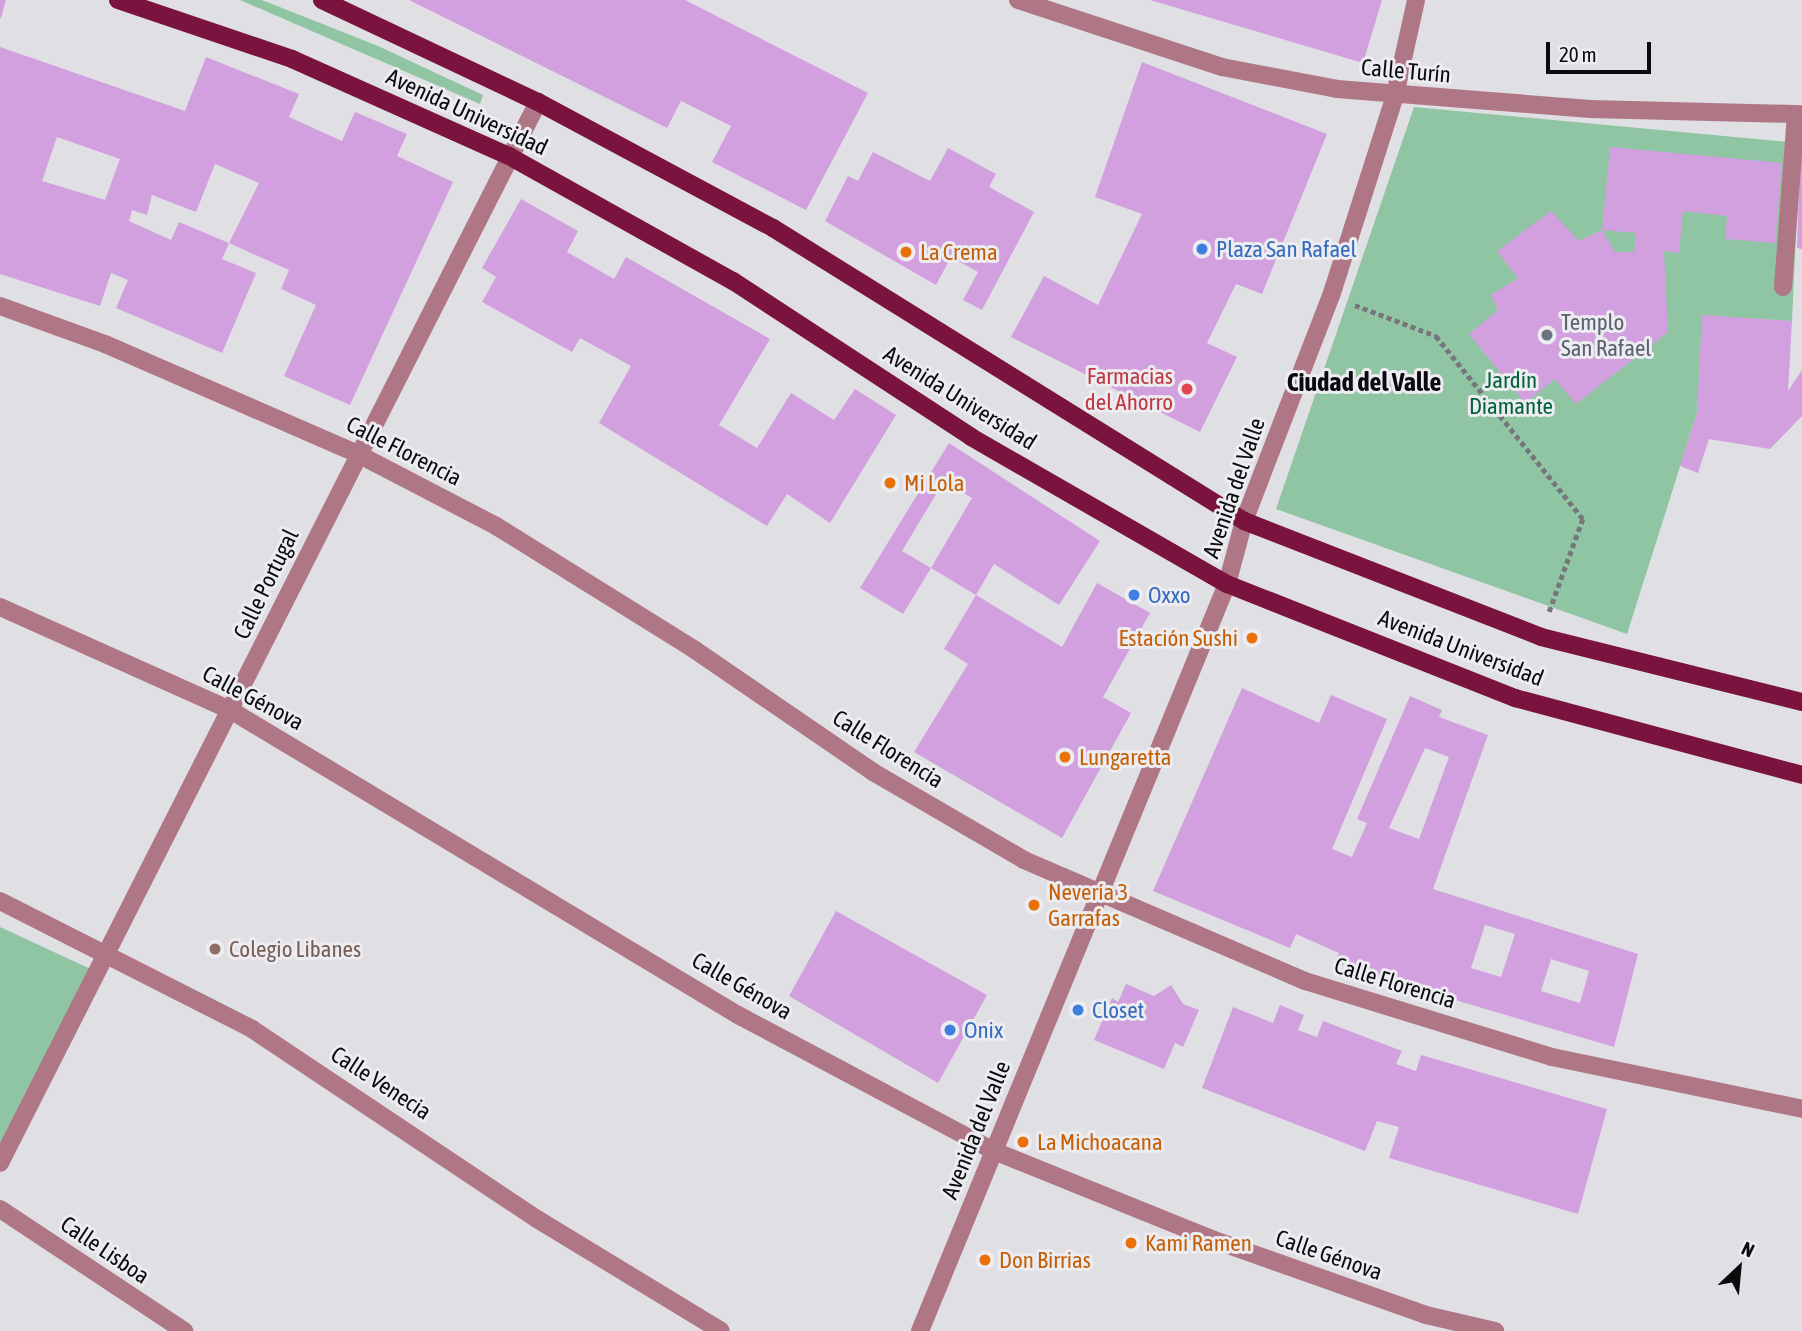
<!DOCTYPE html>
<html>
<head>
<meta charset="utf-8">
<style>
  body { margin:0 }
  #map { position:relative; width:1802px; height:1331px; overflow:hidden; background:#dfdfe4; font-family:"Asap Condensed",sans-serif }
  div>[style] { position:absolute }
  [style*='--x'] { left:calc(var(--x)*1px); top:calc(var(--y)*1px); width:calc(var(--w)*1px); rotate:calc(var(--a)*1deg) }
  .green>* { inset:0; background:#8fc5a2 }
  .building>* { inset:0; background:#d2a0df }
  .path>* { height:4.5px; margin-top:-2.25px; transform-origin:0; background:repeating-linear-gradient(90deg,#77777b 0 5px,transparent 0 8.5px) }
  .minor>* { height:18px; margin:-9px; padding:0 9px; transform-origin:9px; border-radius:9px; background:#af7785 }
  .major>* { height:18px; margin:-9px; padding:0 9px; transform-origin:9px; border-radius:9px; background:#7a143e }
  .dots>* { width:19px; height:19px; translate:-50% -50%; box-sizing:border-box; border:4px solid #edecf1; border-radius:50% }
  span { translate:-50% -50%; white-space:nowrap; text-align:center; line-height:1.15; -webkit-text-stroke:6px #edecf1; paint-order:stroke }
  .street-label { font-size:23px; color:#0b0b0d }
  .shop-label { font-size:23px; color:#366cbe }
  .left { translate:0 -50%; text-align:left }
  .food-label { font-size:23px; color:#c56008 }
  .right { translate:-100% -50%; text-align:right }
  .worship-label { font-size:23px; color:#5b616d }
  .health-label { font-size:23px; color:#be3a42 }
  .park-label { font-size:23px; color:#026339 }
  .education-label { font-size:23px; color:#785e54 }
  .quarter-label { font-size:26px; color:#0b0b0d; font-weight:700 }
  .north { position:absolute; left:1704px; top:1233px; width:70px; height:70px; -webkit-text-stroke:5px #edecf1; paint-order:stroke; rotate:26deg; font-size:19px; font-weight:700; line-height:28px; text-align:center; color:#0b0b0d }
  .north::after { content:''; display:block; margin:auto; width:24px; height:32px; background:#0b0b0d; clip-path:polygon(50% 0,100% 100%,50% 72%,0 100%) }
  .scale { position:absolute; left:1546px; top:42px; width:105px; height:32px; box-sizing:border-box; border:4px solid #0b0b0d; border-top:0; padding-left:9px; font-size:21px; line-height:24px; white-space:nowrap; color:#0b0b0d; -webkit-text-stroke:5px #edecf1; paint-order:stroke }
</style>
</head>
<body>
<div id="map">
  <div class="green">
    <i style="clip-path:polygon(240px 0,262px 0,378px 46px,483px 95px,480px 104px)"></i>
    <i style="clip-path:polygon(1414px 107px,1800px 143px,1792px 321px,1703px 316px,1697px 413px,1627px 634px,1276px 509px)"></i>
    <i style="clip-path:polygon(0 927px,95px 971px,0 1153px)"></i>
  </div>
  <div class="building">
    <i style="clip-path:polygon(0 0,6px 0,1px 18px,0 18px)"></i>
    <i style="clip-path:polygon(409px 0,685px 0,868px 93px,806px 210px,712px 162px,731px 126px,681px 101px,667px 128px)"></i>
    <i style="clip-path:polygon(1150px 0,1382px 0,1363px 63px)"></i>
    <i style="clip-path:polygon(evenodd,0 47px,185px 111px,206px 57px,299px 94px,289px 117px,342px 141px,355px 112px,407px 134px,397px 156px,453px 182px,350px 405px,284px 376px,316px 305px,281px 289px,289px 270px,229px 243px,259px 183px,215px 164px,196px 212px,152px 195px,147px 215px,132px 210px,129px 221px,171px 240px,179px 222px,229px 243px,222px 259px,256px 273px,222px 353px,116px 308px,128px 280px,111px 273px,100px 306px,0 274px,0 47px,57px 137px,120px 159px,105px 200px,42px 181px,57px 137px)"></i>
    <i style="clip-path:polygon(1142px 62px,1327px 134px,1262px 294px,1236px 284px,1207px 343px,1237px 357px,1200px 432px,1011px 337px,1044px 276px,1098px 305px,1142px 214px,1095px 197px)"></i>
    <i style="clip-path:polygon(1610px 147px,1782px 163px,1775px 243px,1725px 239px,1727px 216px,1683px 211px,1679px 253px,1664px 251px,1668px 332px,1576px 404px,1555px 379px,1525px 403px,1469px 334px,1498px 310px,1491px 295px,1518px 278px,1497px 251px,1551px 211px,1579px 241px,1602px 230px,1615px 252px,1634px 252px,1636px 233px,1602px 230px)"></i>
    <i style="clip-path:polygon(948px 148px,996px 174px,989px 187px,1034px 212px,982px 310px,963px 300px,978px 272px,951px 257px,936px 285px,825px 221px,848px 176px,858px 181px,873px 152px,930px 181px)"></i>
    <i style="clip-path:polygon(1800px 155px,1802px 155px,1802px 249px,1797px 248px)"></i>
    <i style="clip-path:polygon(521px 199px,578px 231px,567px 252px,614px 279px,626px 257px,770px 339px,719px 425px,757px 448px,791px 393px,834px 420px,855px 389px,896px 415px,830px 523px,787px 494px,767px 526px,599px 423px,631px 366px,580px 338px,572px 352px,482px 302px,496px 277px,482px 268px)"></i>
    <i style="clip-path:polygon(1702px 315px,1792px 321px,1788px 391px,1802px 370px,1802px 416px,1770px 449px,1709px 439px,1698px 473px,1680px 466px,1697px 413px)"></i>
    <i style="clip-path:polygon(949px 443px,1100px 541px,1059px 605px,994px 564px,976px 595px,1062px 647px,1097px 583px,1150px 613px,1103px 697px,1131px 713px,1062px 838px,914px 752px,968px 664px,944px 649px,976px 595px,931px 568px,972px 498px,944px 481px,902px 551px,931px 568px,903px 614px,860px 588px)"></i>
    <i style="clip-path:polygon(evenodd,1242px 688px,1319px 723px,1331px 695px,1387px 719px,1332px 849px,1352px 857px,1367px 823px,1357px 819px,1410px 696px,1442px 710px,1439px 717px,1488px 735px,1433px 889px,1638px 954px,1614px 1047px,1374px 976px,1336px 962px,1339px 953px,1296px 934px,1290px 948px,1153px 891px,1242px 688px,1425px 748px,1449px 757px,1419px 839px,1389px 828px,1425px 748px,1242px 688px,1485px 925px,1515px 934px,1501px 977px,1471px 968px,1485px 925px,1242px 688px,1551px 959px,1589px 971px,1580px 1003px,1541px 991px,1551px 959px)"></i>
    <i style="clip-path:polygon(836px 911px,987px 995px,938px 1083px,789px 996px)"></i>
    <i style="clip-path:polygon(1126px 984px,1154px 996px,1171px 985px,1183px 1004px,1199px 1010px,1183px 1047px,1175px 1043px,1164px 1069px,1094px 1040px,1112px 998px,1118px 1002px)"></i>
    <i style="clip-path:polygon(1280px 1005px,1304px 1015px,1298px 1030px,1317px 1037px,1323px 1021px,1402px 1051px,1396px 1064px,1416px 1071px,1421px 1055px,1607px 1109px,1578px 1214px,1389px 1158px,1399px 1127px,1377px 1121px,1365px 1151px,1202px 1088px,1233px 1007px,1273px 1023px)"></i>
  </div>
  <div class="path">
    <i style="--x:1355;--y:305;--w:87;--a:20.9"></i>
    <i style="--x:1436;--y:336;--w:235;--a:51.2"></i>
    <i style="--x:1583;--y:519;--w:100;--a:109.9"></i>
  </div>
  <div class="minor">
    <i style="--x:1018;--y:0;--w:215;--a:18.2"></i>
    <i style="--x:1222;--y:67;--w:117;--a:10.8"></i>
    <i style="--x:1337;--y:89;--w:254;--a:4.5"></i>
    <i style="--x:1590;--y:109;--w:212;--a:1.4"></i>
    <i style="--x:1783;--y:287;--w:173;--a:-85.7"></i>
    <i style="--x:0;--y:306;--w:112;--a:19.9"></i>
    <i style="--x:105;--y:344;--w:274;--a:23.5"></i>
    <i style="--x:356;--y:453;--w:158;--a:27.5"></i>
    <i style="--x:496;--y:526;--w:234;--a:31.9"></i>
    <i style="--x:695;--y:650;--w:216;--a:34.4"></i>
    <i style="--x:873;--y:772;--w:175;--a:30.2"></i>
    <i style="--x:1024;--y:860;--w:306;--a:23.3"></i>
    <i style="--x:1305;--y:981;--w:258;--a:17.1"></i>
    <i style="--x:1552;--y:1057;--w:255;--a:11.7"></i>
    <i style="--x:0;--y:607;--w:254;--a:24.1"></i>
    <i style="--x:232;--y:711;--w:590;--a:31"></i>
    <i style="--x:738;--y:1015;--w:290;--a:28"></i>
    <i style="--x:994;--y:1151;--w:237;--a:22"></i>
    <i style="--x:1214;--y:1240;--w:225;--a:19.5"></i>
    <i style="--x:1426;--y:1315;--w:71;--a:13.1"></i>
    <i style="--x:0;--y:901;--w:283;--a:26.9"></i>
    <i style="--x:252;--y:1029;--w:343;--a:33.7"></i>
    <i style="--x:537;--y:1219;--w:215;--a:31.3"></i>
    <i style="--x:0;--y:1163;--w:1190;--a:-63.11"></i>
    <i style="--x:0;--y:1209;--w:221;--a:33.5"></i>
    <i style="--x:920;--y:1331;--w:808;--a:-67.66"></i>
    <i style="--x:1227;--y:584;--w:65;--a:-74.9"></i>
    <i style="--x:1244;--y:521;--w:241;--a:-68.9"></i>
    <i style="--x:1331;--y:296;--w:211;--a:-72.3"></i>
    <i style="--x:1395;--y:95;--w:97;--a:-77.5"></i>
  </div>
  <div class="major">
    <i style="--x:118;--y:0;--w:184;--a:18.7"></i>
    <i style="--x:292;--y:59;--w:238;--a:24.1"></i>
    <i style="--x:509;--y:156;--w:257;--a:29.2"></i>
    <i style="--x:733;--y:281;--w:285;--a:33.2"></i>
    <i style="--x:971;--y:437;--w:295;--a:29.9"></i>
    <i style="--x:1227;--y:584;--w:310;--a:21.6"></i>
    <i style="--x:1515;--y:698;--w:297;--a:15"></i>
    <i style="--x:322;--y:0;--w:239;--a:25.3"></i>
    <i style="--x:538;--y:102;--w:267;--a:28.2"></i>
    <i style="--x:773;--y:228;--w:555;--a:31.88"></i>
    <i style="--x:1244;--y:521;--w:319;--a:21.3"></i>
    <i style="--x:1541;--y:637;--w:269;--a:14"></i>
  </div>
  <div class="dots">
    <i style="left:1202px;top:249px;background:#3f7fe0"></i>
    <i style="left:906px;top:252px;background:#e8710a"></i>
    <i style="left:1547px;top:335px;background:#6b7280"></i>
    <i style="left:1187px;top:389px;background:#e0444e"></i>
    <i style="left:890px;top:483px;background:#e8710a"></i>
    <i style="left:1134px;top:595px;background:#3f7fe0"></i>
    <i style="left:1252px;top:638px;background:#e8710a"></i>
    <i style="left:1065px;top:757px;background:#e8710a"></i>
    <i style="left:1034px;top:905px;background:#e8710a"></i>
    <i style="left:215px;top:949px;background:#8d6e63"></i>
    <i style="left:1078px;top:1010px;background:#3f7fe0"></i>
    <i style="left:950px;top:1030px;background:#3f7fe0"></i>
    <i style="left:1023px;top:1142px;background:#e8710a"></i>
    <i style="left:1131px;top:1243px;background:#e8710a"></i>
    <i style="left:985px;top:1260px;background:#e8710a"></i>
  </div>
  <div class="street-label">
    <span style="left:1406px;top:71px;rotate:5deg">Calle Turín</span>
    <span style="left:467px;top:112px;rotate:25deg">Avenida Universidad</span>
    <span style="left:960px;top:398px;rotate:32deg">Avenida Universidad</span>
    <span style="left:404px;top:451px;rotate:27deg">Calle Florencia</span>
    <span style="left:1234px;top:488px;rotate:-71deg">Avenida del Valle</span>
    <span style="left:266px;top:584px;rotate:-64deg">Calle Portugal</span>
    <span style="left:1461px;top:648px;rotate:21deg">Avenida Universidad</span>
    <span style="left:253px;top:698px;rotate:28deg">Calle Génova</span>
    <span style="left:888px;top:749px;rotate:32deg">Calle Florencia</span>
    <span style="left:1395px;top:983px;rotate:17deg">Calle Florencia</span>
    <span style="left:742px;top:986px;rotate:30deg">Calle Génova</span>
    <span style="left:381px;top:1083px;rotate:33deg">Calle Venecia</span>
    <span style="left:976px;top:1130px;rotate:-68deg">Avenida del Valle</span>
    <span style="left:105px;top:1250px;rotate:34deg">Calle Lisboa</span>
    <span style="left:1329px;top:1255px;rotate:19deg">Calle Génova</span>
  </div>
  <div class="shop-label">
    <span class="left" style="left:1216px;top:249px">Plaza San Rafael</span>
    <span class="left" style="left:1148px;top:595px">Oxxo</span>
    <span class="left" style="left:1092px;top:1010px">Closet</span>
    <span class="left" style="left:964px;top:1030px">Onix</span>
  </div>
  <div class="food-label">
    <span class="left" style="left:920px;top:252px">La Crema</span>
    <span class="left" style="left:904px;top:483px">Mi Lola</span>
    <span class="right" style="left:1238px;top:638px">Estación Sushi</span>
    <span class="left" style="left:1079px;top:757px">Lungaretta</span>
    <span class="left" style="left:1048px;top:905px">Nevería 3<br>Garrafas</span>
    <span class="left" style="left:1037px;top:1142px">La Michoacana</span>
    <span class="left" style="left:1145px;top:1243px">Kami Ramen</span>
    <span class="left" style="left:999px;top:1260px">Don Birrias</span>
  </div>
  <div class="worship-label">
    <span class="left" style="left:1561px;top:335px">Templo<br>San Rafael</span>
  </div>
  <div class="health-label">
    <span class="right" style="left:1173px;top:389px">Farmacias<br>del Ahorro</span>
  </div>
  <div class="park-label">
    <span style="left:1511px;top:393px">Jardín<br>Diamante</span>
  </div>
  <div class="education-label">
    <span class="left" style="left:229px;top:949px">Colegio Libanes</span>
  </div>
  <div class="quarter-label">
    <span style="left:1364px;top:383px">Ciudad del Valle</span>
  </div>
  <div class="north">N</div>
  <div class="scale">20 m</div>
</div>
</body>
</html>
